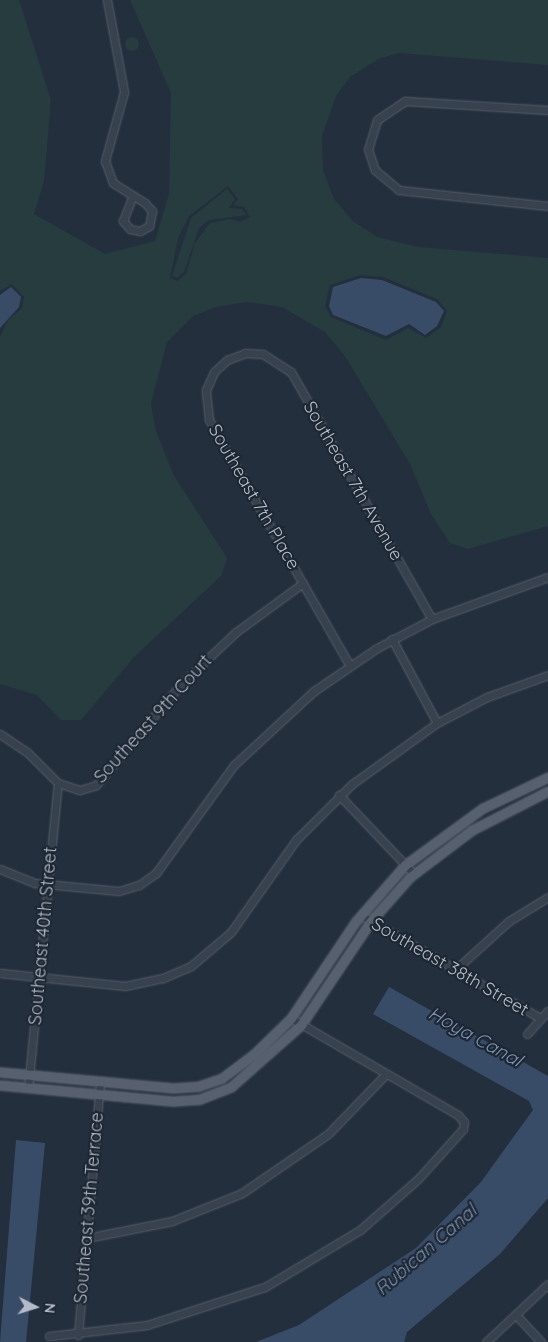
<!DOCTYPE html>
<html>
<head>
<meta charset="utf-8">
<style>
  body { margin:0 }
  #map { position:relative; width:548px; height:1342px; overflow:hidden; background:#242f3e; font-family:Quicksand,sans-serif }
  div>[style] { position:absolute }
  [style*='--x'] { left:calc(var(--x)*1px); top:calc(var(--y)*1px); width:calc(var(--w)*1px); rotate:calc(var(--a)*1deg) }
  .green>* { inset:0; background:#263c3f }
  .round { border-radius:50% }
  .water>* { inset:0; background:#394c67 }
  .roads { filter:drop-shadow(0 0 1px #565f6c) drop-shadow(0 0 1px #565f6c) }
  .minor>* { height:7px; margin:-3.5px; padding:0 3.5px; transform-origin:3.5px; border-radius:3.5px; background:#38414e }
  .major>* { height:9px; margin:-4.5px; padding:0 4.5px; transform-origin:4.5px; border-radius:4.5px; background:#56606e }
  span { translate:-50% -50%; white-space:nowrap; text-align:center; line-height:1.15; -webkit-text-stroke:4.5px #1d2633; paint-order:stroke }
  .street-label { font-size:18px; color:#b4bcc9 }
  .water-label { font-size:19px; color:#7c92b1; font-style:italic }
  .north { position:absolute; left:10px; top:1282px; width:50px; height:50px; -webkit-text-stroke:4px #1d2633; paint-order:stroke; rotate:95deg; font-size:14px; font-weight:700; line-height:20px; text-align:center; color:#b4bcc9 }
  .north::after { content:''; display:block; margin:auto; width:18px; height:22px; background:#b4bcc9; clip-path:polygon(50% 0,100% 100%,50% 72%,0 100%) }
</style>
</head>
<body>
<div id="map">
  <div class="green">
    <i style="clip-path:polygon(evenodd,0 0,19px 0,51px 100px,44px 181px,34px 214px,105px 254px,155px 241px,169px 194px,171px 93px,130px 0,548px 0,548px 65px,399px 53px,378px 59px,350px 77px,336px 96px,322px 136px,323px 170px,334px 199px,353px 221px,377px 237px,418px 247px,548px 258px,548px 526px,468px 549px,450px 543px,431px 514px,410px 464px,345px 356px,325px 332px,282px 307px,247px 302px,216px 307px,193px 316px,167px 342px,151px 403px,155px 428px,173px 474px,227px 558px,221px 576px,135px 656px,81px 720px,61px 720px,37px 695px,0 684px,0 337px,8px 320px,22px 308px,24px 297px,12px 284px,0 291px,0 0,228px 186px,238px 199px,233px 205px,244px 207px,250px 217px,240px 222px,230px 219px,210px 223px,195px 243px,186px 274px,177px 281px,170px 278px,178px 238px,189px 216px,228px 186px,0 0,360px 275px,383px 277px,437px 299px,447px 311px,441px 327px,426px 338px,408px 328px,386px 340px,331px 317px,325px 306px,330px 285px,360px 275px)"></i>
    <i class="round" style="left:125px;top:37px;width:14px;height:14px"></i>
    <i style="clip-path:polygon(227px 189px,235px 199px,229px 208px,242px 209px,247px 215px,209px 220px,199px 228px,184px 272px,177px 278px,172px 276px,191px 218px)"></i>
  </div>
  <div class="water">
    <i style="clip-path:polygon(361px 278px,382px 280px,436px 302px,444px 311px,437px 326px,425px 335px,409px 324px,386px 336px,333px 315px,329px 306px,333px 287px)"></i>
    <i style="clip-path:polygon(11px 287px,21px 297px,19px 307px,0 328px,0 295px)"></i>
    <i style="clip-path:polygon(389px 987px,548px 1076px,548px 1198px,500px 1254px,407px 1332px,404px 1342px,256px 1342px,299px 1325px,416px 1248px,481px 1182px,533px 1110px,529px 1101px,373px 1014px)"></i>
    <i style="clip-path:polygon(16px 1140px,45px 1143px,26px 1342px,0 1342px)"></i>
  </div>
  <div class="roads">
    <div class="minor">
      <i style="--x:107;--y:0;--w:94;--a:79.5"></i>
      <i style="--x:124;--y:92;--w:72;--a:105.4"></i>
      <i style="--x:105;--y:161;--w:23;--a:70"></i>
      <i style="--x:113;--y:183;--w:38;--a:32"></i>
      <i style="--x:145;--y:203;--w:11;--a:49"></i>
      <i style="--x:152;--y:211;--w:15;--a:101"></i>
      <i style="--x:149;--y:226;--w:10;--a:151"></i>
      <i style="--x:140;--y:231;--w:10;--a:-169"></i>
      <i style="--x:130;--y:229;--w:11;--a:-131"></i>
      <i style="--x:123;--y:221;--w:26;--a:-69"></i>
      <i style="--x:548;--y:110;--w:143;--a:-176.4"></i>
      <i style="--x:405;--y:101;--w:34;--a:146"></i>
      <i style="--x:377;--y:120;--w:30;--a:107"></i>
      <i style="--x:368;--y:149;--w:22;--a:72"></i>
      <i style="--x:375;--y:170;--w:31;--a:40"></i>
      <i style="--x:399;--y:190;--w:150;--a:6.1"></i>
      <i style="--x:392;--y:639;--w:95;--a:61.8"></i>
      <i style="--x:350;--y:666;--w:284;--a:-119.8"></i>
      <i style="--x:209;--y:420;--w:30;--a:-96"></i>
      <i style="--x:206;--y:390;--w:20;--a:-66"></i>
      <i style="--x:214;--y:372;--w:18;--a:-43"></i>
      <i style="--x:227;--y:360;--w:19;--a:-21"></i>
      <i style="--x:245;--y:353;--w:18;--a:3"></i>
      <i style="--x:263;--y:354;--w:33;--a:33"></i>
      <i style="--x:291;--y:372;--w:284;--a:60.3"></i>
      <i style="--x:0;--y:734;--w:32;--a:34"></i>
      <i style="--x:27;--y:752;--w:44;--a:45"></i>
      <i style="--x:58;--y:783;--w:23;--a:18"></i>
      <i style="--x:80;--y:790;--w:17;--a:-17"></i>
      <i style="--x:96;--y:785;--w:133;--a:-49.9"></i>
      <i style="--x:182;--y:683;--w:74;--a:-43.4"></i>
      <i style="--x:236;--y:632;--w:83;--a:-36.2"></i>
      <i style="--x:339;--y:795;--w:109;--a:46.5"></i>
      <i style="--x:0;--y:869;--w:38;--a:22"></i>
      <i style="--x:35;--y:883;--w:84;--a:5.4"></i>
      <i style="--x:119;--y:891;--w:21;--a:-17"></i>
      <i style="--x:139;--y:885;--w:21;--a:-35"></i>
      <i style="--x:156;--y:873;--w:133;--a:-54.2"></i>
      <i style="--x:234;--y:765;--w:109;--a:-42.8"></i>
      <i style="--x:314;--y:691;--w:76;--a:-34.3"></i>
      <i style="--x:377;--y:648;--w:62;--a:-27.8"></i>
      <i style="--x:432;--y:619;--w:123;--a:-19.9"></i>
      <i style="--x:361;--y:915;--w:207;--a:29.9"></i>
      <i style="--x:456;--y:969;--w:72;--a:-42.2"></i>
      <i style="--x:509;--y:921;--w:46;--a:-31.6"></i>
      <i style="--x:0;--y:973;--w:126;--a:5.9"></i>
      <i style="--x:125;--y:986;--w:39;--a:-12"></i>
      <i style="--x:163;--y:978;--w:30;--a:-23"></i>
      <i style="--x:191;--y:966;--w:52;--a:-40.4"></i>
      <i style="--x:231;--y:932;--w:113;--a:-54.8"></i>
      <i style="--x:296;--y:840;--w:79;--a:-45"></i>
      <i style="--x:352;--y:784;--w:105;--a:-35.7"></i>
      <i style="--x:437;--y:723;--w:56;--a:-27.5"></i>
      <i style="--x:487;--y:697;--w:65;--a:-19.8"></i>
      <i style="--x:527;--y:1034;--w:31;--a:-48"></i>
      <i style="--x:28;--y:1088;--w:306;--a:-84.4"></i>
      <i style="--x:87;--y:1238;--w:87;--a:-11.3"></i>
      <i style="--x:172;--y:1221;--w:75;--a:-21.8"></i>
      <i style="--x:242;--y:1193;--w:104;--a:-34.5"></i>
      <i style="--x:328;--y:1134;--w:82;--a:-46"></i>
      <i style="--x:516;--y:1315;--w:37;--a:47"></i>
      <i style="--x:78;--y:1335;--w:254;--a:-85"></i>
      <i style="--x:49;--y:1336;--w:99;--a:-6.4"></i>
      <i style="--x:147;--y:1325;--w:124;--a:-17.9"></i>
      <i style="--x:265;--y:1287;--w:111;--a:-31"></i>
      <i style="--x:360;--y:1230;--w:77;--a:-41.3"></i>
      <i style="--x:418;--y:1179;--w:67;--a:-48"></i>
      <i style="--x:463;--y:1129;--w:7;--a:-82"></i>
      <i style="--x:464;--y:1122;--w:9;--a:-131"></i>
      <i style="--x:458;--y:1115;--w:193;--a:-149.9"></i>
      <i style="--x:486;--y:1342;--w:85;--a:-43.1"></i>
    </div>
    <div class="major">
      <i style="--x:0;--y:1072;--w:174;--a:5.3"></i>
      <i style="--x:173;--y:1088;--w:26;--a:-4"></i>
      <i style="--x:199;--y:1086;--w:24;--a:-19"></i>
      <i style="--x:222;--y:1078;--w:39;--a:-37"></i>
      <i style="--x:253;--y:1055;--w:53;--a:-44.2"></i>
      <i style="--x:291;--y:1018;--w:117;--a:-56.2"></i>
      <i style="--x:356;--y:921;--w:74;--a:-48.8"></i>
      <i style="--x:405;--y:865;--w:97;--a:-36.2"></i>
      <i style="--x:483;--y:808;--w:72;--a:-25.5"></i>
      <i style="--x:0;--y:1085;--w:175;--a:5.3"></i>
      <i style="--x:174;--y:1101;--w:26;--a:-4"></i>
      <i style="--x:200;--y:1099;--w:33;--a:-21"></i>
      <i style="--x:231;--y:1087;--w:94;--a:-41.5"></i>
      <i style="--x:301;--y:1025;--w:125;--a:-56.1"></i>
      <i style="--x:371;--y:921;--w:59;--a:-48.4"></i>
      <i style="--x:410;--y:877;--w:78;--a:-37.2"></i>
      <i style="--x:472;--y:830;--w:85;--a:-27.2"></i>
    </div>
  </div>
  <div class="street-label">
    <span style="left:353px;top:481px;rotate:60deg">Southeast 7th Avenue</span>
    <span style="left:254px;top:497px;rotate:60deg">Southeast 7th Place</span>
    <span style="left:153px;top:719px;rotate:-48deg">Southeast 9th Court</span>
    <span style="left:43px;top:936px;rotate:-85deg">Southeast 40th Street</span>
    <span style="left:450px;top:967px;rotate:30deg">Southeast 38th Street</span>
    <span style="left:89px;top:1208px;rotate:-85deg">Southeast 39th Terrace</span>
  </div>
  <div class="water-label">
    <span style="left:475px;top:1037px;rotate:29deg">Hoya Canal</span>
    <span style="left:426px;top:1250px;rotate:-41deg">Rubican Canal</span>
  </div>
  <div class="north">N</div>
</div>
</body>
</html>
